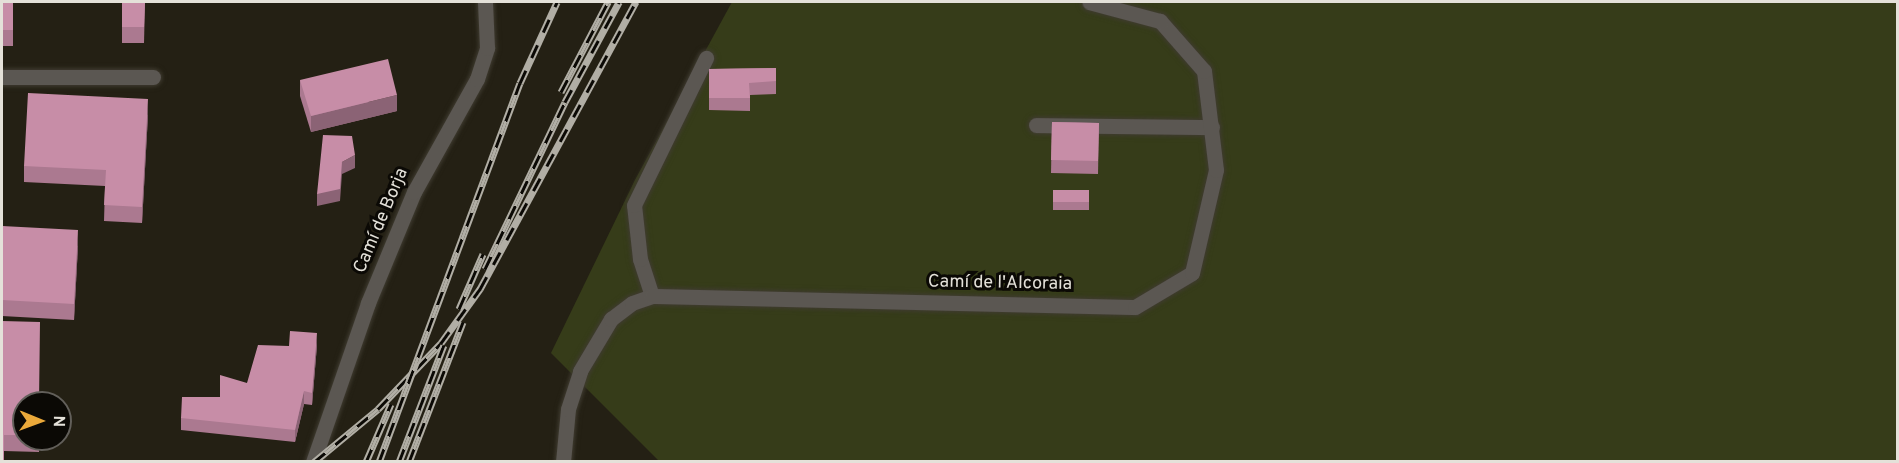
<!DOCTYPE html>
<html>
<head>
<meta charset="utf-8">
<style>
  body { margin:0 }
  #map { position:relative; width:1899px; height:463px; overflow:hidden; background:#242014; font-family:Overpass,sans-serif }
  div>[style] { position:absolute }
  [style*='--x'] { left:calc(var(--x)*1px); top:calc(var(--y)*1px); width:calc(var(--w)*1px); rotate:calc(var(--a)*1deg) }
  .green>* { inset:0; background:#363c19 }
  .roads { filter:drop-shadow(0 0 2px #3f3b30) drop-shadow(0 0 2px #3f3b30) }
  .minor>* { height:15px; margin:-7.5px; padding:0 7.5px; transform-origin:7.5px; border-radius:7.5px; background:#5b5752 }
  .rail>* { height:7px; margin-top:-3.5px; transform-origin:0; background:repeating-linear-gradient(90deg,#0b0905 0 14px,#b1aea5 0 28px); box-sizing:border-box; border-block:2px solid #b1aea5 }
  .wall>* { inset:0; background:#ab7990 }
  .shaded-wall>* { inset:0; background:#8b6375 }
  .building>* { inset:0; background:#c78da7 }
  span { translate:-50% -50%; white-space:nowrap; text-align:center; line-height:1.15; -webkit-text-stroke:6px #0b0905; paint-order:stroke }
  .street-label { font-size:18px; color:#e4e1d9 }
  .frame { position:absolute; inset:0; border:3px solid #e4e1d9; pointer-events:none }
  .north { position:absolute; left:12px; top:391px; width:60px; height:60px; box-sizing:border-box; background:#0b0905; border:2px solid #625f5a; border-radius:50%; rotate:91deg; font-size:16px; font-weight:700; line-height:24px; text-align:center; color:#e4e1d9 }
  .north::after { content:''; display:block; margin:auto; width:21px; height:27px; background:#eba93a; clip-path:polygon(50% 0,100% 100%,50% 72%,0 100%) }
</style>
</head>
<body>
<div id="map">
  <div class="green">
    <i style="clip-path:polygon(732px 2px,1897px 2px,1897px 461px,659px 461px,551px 353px,635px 180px)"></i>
  </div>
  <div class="roads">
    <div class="minor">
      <i style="--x:2;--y:77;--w:151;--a:0"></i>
      <i style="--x:1036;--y:125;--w:176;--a:0.7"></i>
      <i style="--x:652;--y:296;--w:39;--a:-108"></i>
      <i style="--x:640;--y:259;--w:54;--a:-96.3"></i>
      <i style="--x:634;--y:205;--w:164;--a:-63.9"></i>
      <i style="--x:313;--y:462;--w:168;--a:-70.9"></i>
      <i style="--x:368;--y:303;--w:120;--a:-67.5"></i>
      <i style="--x:414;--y:192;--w:129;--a:-60.9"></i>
      <i style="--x:477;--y:79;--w:33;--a:-72"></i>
      <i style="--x:487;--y:48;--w:46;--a:-92.5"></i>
      <i style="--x:563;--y:462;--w:53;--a:-84.6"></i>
      <i style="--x:568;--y:409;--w:40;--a:-72"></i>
      <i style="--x:580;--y:371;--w:61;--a:-59.2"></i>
      <i style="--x:611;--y:319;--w:26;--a:-37"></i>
      <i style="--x:632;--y:303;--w:21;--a:-19"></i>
      <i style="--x:652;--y:296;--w:483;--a:1.3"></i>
      <i style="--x:1135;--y:307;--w:66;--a:-30.8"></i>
      <i style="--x:1192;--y:273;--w:106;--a:-76.9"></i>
      <i style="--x:1216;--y:170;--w:100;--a:-96.9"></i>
      <i style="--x:1204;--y:71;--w:67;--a:-131.3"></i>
      <i style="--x:1160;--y:21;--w:73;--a:-165"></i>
    </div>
  </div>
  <div class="rail">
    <i style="--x:561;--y:92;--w:102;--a:-62.4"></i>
    <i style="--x:485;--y:269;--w:185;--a:-64.4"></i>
    <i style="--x:565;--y:102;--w:114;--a:-61.6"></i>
    <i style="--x:459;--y:309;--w:60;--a:-66.4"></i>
    <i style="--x:314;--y:462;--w:83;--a:-39.6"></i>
    <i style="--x:378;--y:409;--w:91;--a:-46.3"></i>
    <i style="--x:441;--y:343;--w:67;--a:-54.2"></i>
    <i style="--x:480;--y:289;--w:327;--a:-61.5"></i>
    <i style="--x:366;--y:462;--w:63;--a:-66.7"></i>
    <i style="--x:379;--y:462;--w:404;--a:-69.6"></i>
    <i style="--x:520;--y:83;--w:89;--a:-65.4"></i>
    <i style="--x:399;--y:462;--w:125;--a:-69"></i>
    <i style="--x:409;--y:462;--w:150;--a:-68.9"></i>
  </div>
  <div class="wall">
    <i style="clip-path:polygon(2px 2px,13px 2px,13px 46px,2px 46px)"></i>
    <i style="clip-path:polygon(122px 2px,145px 2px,144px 43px,122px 43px)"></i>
    <i style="clip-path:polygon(776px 68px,776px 94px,750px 95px,750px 111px,709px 110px,709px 69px)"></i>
    <i style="clip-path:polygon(300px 80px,397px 111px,311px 132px,300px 96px)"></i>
    <i style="clip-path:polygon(148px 115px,142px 223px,104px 221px,105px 186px,24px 182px,24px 166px)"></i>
    <i style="clip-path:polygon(1052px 122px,1099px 123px,1098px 174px,1051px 173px)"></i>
    <i style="clip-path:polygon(1053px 190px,1089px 190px,1089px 210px,1053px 210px)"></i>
    <i style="clip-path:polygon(2px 226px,78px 246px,74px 320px,2px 316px)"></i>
    <i style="clip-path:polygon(2px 321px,24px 403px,24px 439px,39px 439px,39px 452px,4px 451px)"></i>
    <i style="clip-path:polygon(317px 345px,312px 405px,304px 404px,295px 442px,181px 430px,181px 418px,220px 397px,247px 383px,289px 346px)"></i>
  </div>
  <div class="shaded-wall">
    <i style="clip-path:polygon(397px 95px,397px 111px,311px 132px,311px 116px)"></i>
    <i style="clip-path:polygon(148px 99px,148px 115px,142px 223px,142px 207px)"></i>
    <i style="clip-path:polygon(355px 155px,355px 168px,342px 174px,340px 201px,317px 206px,317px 194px,342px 162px)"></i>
    <i style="clip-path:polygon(78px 230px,78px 246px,74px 320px,74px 304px)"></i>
    <i style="clip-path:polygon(317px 333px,317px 345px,312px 405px,312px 393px)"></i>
    <i style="clip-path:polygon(304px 391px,304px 404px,295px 442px,295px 430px)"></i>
  </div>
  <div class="building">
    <i style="clip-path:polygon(2px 2px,13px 2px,13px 30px,2px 30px)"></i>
    <i style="clip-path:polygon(122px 2px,145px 2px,144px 27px,122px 27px)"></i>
    <i style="clip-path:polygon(388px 59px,397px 95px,311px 116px,300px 80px)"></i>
    <i style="clip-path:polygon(776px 68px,776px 81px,749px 83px,750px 98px,709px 98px,709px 69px)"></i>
    <i style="clip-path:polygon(28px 93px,148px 99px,142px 207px,104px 205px,106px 170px,24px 166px)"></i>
    <i style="clip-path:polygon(1052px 122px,1099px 123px,1098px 161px,1051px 160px)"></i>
    <i style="clip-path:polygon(323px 135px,352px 136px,355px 155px,342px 162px,340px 189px,317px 194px)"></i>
    <i style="clip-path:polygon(1053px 190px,1089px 190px,1089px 202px,1053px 202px)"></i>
    <i style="clip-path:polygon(2px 226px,78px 230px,74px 304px,2px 300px)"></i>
    <i style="clip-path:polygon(2px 321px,40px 322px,39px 403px,24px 403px,24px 435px,4px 435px,4px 462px,2px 462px)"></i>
    <i style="clip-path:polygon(290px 331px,317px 333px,312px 393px,304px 391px,295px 430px,181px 418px,182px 397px,220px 397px,220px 375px,247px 383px,258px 345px,289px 346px)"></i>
  </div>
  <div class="street-label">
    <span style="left:382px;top:221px;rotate:-67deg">Camí de Borja</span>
    <span style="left:1000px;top:284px;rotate:1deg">Camí de l'Alcoraia</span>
  </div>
  <div class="frame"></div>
  <div class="north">N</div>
</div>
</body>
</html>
